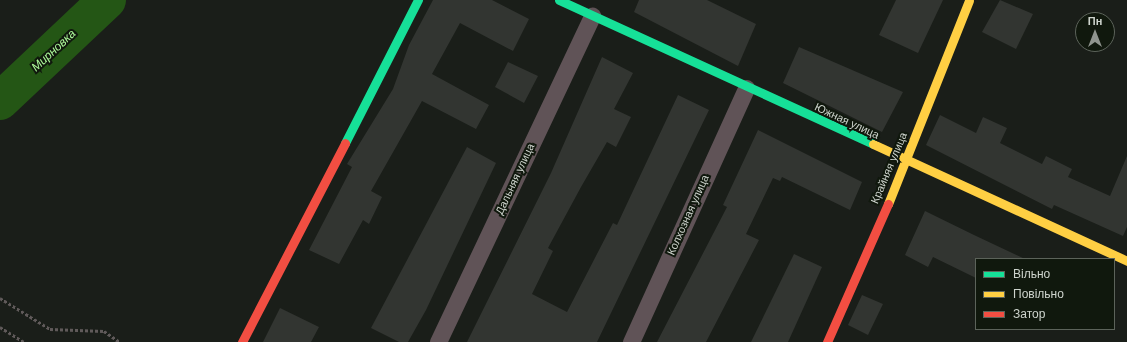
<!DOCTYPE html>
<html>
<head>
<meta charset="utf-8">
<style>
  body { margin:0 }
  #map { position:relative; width:1127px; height:342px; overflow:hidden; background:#1a1e19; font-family:Arial,sans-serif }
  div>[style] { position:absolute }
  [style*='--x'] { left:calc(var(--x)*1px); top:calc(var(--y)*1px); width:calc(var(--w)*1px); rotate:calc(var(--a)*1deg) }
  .river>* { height:38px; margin:-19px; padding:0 19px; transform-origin:19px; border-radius:19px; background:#245615 }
  .building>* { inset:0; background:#323531 }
  .path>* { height:2.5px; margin-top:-1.25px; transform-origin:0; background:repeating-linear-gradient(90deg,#605a5a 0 3px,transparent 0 5px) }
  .street>* { height:17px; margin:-8.5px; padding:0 8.5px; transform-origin:8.5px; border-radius:8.5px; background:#605357 }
  .fast>* { height:9px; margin:-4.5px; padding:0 4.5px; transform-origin:4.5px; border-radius:4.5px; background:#16e098 }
  .slow>* { height:9px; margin:-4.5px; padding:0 4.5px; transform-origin:4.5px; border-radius:4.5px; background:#ffcf43 }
  .jam>* { height:9px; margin:-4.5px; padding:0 4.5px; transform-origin:4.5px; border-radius:4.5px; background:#f24e42 }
  span { translate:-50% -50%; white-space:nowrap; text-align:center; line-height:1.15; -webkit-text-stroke:4px #10180d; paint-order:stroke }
  .street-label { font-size:11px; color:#ced4cd }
  .water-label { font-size:12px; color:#adf99a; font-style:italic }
  .legend { position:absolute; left:975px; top:258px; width:140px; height:72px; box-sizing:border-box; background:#10180d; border:1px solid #5c635a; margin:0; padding:5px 7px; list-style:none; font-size:12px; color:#ced4cd }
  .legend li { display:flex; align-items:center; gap:8px; height:20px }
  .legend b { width:20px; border:1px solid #5c635a }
  .north { position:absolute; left:1075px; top:12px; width:40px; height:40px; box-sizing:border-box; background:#10180d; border:1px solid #5c635a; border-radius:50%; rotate:0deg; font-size:11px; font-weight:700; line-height:16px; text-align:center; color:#ced4cd }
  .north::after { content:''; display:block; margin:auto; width:14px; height:18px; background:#8f948e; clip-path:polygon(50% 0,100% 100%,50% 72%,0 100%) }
</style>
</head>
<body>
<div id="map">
  <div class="river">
    <i style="--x:0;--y:101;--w:147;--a:-43.3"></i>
  </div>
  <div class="building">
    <i style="clip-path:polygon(433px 0,492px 0,529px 19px,513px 51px,460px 23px,432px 74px,489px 105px,476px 129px,422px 101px,371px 191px,382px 197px,369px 224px,363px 220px,339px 264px,309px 250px,352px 167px,347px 164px,393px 89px,409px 45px)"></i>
    <i style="clip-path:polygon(639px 0,707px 0,756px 24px,738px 66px,634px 12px)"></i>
    <i style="clip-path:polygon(896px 0,943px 0,918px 53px,879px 35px)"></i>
    <i style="clip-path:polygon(1000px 0,1033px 14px,1016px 49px,982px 32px)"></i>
    <i style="clip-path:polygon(799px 47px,903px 92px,882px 132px,783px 83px)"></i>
    <i style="clip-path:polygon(602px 57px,633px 73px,614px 109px,631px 117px,616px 147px,607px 142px,581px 187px,548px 248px,553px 251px,532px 294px,567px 312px,613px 223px,617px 225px,678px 95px,709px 110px,597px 342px,467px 342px,551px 173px)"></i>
    <i style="clip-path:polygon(508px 62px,538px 76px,524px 103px,495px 87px)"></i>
    <i style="clip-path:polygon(940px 115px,976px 133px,983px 117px,1007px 128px,1000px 143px,1042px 164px,1046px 156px,1072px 169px,1068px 177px,1110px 196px,1127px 156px,1127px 227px,1123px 236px,1054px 205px,1052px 209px,926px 145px)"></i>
    <i style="clip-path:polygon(758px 130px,862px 182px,850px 210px,782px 177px,780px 181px,773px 178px,746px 234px,759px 240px,706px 342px,657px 342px,727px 207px,723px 205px)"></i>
    <i style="clip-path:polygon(467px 147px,496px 163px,426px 310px,408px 342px,399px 342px,371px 328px)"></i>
    <i style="clip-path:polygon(925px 211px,974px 235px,1025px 259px,976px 259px,976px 278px,933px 257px,928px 267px,905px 255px)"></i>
    <i style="clip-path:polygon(794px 254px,822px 267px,788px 342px,751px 342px)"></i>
    <i style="clip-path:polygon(862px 295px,883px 304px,868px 335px,848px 325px)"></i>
    <i style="clip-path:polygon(280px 308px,319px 327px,311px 342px,263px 342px)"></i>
  </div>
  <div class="path">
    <i style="--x:0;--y:298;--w:59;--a:31.8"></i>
    <i style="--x:50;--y:329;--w:54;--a:2.1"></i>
    <i style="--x:104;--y:331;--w:19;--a:35"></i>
    <i style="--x:0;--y:327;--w:28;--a:32"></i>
  </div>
  <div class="street">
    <i style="--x:438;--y:342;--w:361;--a:-64.7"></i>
    <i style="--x:631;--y:342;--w:279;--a:-65.6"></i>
  </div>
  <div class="fast">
    <i style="--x:559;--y:0;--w:345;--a:24.6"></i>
    <i style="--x:345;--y:143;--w:161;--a:-63"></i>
  </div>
  <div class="slow">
    <i style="--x:873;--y:144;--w:280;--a:24.7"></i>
    <i style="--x:888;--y:204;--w:219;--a:-68.3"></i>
  </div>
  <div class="jam">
    <i style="--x:242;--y:342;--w:224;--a:-62.6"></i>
    <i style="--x:827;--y:342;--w:151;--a:-66.2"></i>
  </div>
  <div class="street-label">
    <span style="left:847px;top:121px;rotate:25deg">Южная улица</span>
    <span style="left:889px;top:168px;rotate:-67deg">Крайняя улица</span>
    <span style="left:515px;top:179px;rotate:-65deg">Дальняя улица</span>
    <span style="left:688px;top:215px;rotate:-66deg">Колхозная улица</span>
  </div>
  <div class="water-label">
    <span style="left:54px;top:51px;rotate:-43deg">Мирновка</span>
  </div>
  <ul class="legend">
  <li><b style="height:5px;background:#16e098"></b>Вільно</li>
  <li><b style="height:5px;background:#ffcf43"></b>Повільно</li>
  <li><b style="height:5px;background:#f24e42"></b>Затор</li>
  </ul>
  <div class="north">Пн</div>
</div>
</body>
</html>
